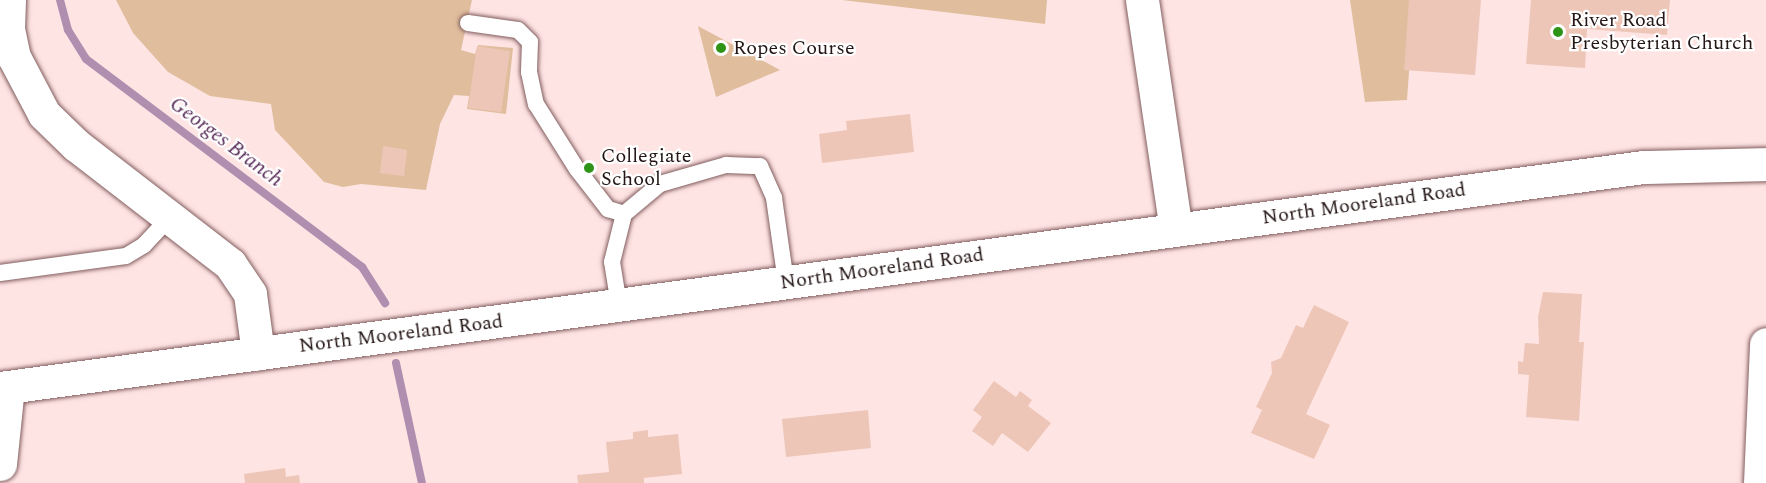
<!DOCTYPE html>
<html>
<head>
<meta charset="utf-8">
<style>
  body { margin:0 }
  #map { position:relative; width:1766px; height:483px; overflow:hidden; background:#ffe4e4; font-family:Spectral,serif }
  div>[style] { position:absolute }
  [style*='--x'] { left:calc(var(--x)*1px); top:calc(var(--y)*1px); width:calc(var(--w)*1px); rotate:calc(var(--a)*1deg) }
  .green>* { inset:0; background:#e0be9d }
  .stream>* { height:8px; margin:-4px; padding:0 4px; transform-origin:4px; border-radius:4px; background:#b08eaf }
  .building>* { inset:0; background:#edc6b7 }
  .roads { filter:drop-shadow(0 0 2px #825d5e) drop-shadow(0 0 2px #825d5e) }
  .lane>* { height:16px; margin:-8px; padding:0 8px; transform-origin:8px; border-radius:8px; background:#fff }
  .street>* { height:33px; margin:-16.5px; padding:0 16.5px; transform-origin:16.5px; border-radius:16.5px; background:#fff }
  .secondary>* { height:33px; margin:-16.5px; padding:0 16.5px; transform-origin:16.5px; border-radius:16.5px; background:#fff }
  .dots>* { width:16px; height:16px; translate:-50% -50%; box-sizing:border-box; border:3px solid #fff; border-radius:50% }
  span { translate:-50% -50%; white-space:nowrap; text-align:center; line-height:1.15; -webkit-text-stroke:4.5px #fff; paint-order:stroke }
  .poi-label { font-size:20px; color:#251616 }
  .left { translate:0 -50%; text-align:left }
  .street-label { font-size:20px; color:#251616 }
  .water-label { font-size:21px; color:#572a57; font-style:italic }
</style>
</head>
<body>
<div id="map">
  <div class="green">
    <i style="clip-path:polygon(116px 0,472px 0,461px 50px,475px 54px,478px 45px,513px 48px,506px 114px,467px 109px,469px 96px,454px 95px,440px 124px,426px 190px,361px 184px,343px 187px,324px 182px,275px 130px,271px 104px,210px 96px,168px 72px,133px 33px)"></i>
    <i style="clip-path:polygon(842px 0,1047px 0,1045px 24px)"></i>
    <i style="clip-path:polygon(1350px 0,1414px 0,1407px 100px,1365px 102px)"></i>
    <i style="clip-path:polygon(698px 26px,780px 70px,716px 97px)"></i>
  </div>
  <div class="stream">
    <i style="--x:60;--y:0;--w:31;--a:75"></i>
    <i style="--x:68;--y:30;--w:34;--a:58"></i>
    <i style="--x:86;--y:59;--w:346;--a:37"></i>
    <i style="--x:362;--y:267;--w:43;--a:57.4"></i>
    <i style="--x:396;--y:363;--w:123;--a:77.8"></i>
  </div>
  <div class="building">
    <i style="clip-path:polygon(1409px 0,1481px 0,1475px 75px,1404px 70px)"></i>
    <i style="clip-path:polygon(1531px 0,1670px 0,1667px 35px,1587px 29px,1585px 68px,1526px 64px)"></i>
    <i style="clip-path:polygon(477px 46px,510px 51px,501px 112px,468px 108px)"></i>
    <i style="clip-path:polygon(910px 114px,914px 152px,822px 163px,819px 134px,847px 130px,846px 121px)"></i>
    <i style="clip-path:polygon(383px 146px,407px 150px,404px 176px,380px 173px)"></i>
    <i style="clip-path:polygon(1543px 292px,1582px 294px,1579px 342px,1584px 342px,1579px 421px,1526px 417px,1529px 375px,1518px 374px,1518px 361px,1523px 362px,1525px 343px,1539px 344px,1538px 317px)"></i>
    <i style="clip-path:polygon(1314px 305px,1349px 322px,1306px 414px,1330px 425px,1314px 459px,1251px 433px,1262px 410px,1256px 407px,1272px 373px,1271px 362px,1281px 358px,1296px 325px,1303px 328px)"></i>
    <i style="clip-path:polygon(994px 381px,1016px 397px,1020px 391px,1032px 400px,1028px 406px,1051px 423px,1028px 452px,1002px 433px,993px 446px,972px 431px,982px 417px,973px 410px)"></i>
    <i style="clip-path:polygon(868px 410px,871px 448px,786px 457px,782px 419px)"></i>
    <i style="clip-path:polygon(648px 430px,648px 437px,678px 434px,682px 474px,644px 478px,644px 483px,578px 483px,577px 475px,609px 472px,606px 442px,633px 439px,633px 432px)"></i>
    <i style="clip-path:polygon(285px 468px,286px 477px,299px 475px,300px 483px,245px 483px,244px 474px)"></i>
  </div>
  <div class="roads">
    <div class="lane">
      <i style="--x:468;--y:23;--w:50;--a:8"></i>
      <i style="--x:518;--y:30;--w:17;--a:45"></i>
      <i style="--x:530;--y:42;--w:30;--a:92"></i>
      <i style="--x:529;--y:72;--w:33;--a:78"></i>
      <i style="--x:536;--y:104;--w:77;--a:57.8"></i>
      <i style="--x:577;--y:169;--w:51;--a:52.2"></i>
      <i style="--x:608;--y:209;--w:17;--a:17"></i>
      <i style="--x:0;--y:273;--w:127;--a:-7.7"></i>
      <i style="--x:126;--y:256;--w:21;--a:-31"></i>
      <i style="--x:144;--y:245;--w:40;--a:-47"></i>
      <i style="--x:619;--y:305;--w:44;--a:-99.2"></i>
      <i style="--x:612;--y:262;--w:49;--a:-76"></i>
      <i style="--x:624;--y:214;--w:47;--a:-39.8"></i>
      <i style="--x:660;--y:184;--w:69;--a:-16.1"></i>
      <i style="--x:726;--y:165;--w:34;--a:2"></i>
      <i style="--x:760;--y:166;--w:35;--a:66"></i>
      <i style="--x:774;--y:198;--w:85;--a:81.9"></i>
    </div>
    <div class="street">
      <i style="--x:9;--y:0;--w:29;--a:92"></i>
      <i style="--x:8;--y:29;--w:29;--a:78"></i>
      <i style="--x:14;--y:57;--w:64;--a:62.2"></i>
      <i style="--x:44;--y:114;--w:45;--a:44.1"></i>
      <i style="--x:76;--y:145;--w:195;--a:37.7"></i>
      <i style="--x:230;--y:264;--w:36;--a:56"></i>
      <i style="--x:250;--y:294;--w:60;--a:82.3"></i>
      <i style="--x:1142;--y:0;--w:232;--a:81.6"></i>
      <i style="--x:0;--y:464;--w:77;--a:-84.1"></i>
    </div>
    <div class="secondary">
      <i style="--x:0;--y:388;--w:1658;--a:-7.66"></i>
      <i style="--x:1643;--y:167;--w:123;--a:-1.4"></i>
      <i style="--x:1760;--y:483;--w:139;--a:-87.5"></i>
    </div>
  </div>
  <div class="dots">
    <i style="left:1558px;top:32px;background:#2e9418"></i>
    <i style="left:721px;top:48px;background:#2e9418"></i>
    <i style="left:589px;top:168px;background:#2e9418"></i>
  </div>
  <div class="poi-label">
    <span class="left" style="left:1570px;top:32px">River Road<br>Presbyterian Church</span>
    <span class="left" style="left:733px;top:48px">Ropes Course</span>
    <span class="left" style="left:601px;top:168px">Collegiate<br>School</span>
  </div>
  <div class="street-label">
    <span style="left:1364px;top:204px;rotate:-8deg">North Mooreland Road</span>
    <span style="left:882px;top:269px;rotate:-8deg">North Mooreland Road</span>
    <span style="left:401px;top:334px;rotate:-7deg">North Mooreland Road</span>
  </div>
  <div class="water-label">
    <span style="left:226px;top:142px;rotate:37deg">Georges Branch</span>
  </div>
</div>
</body>
</html>
